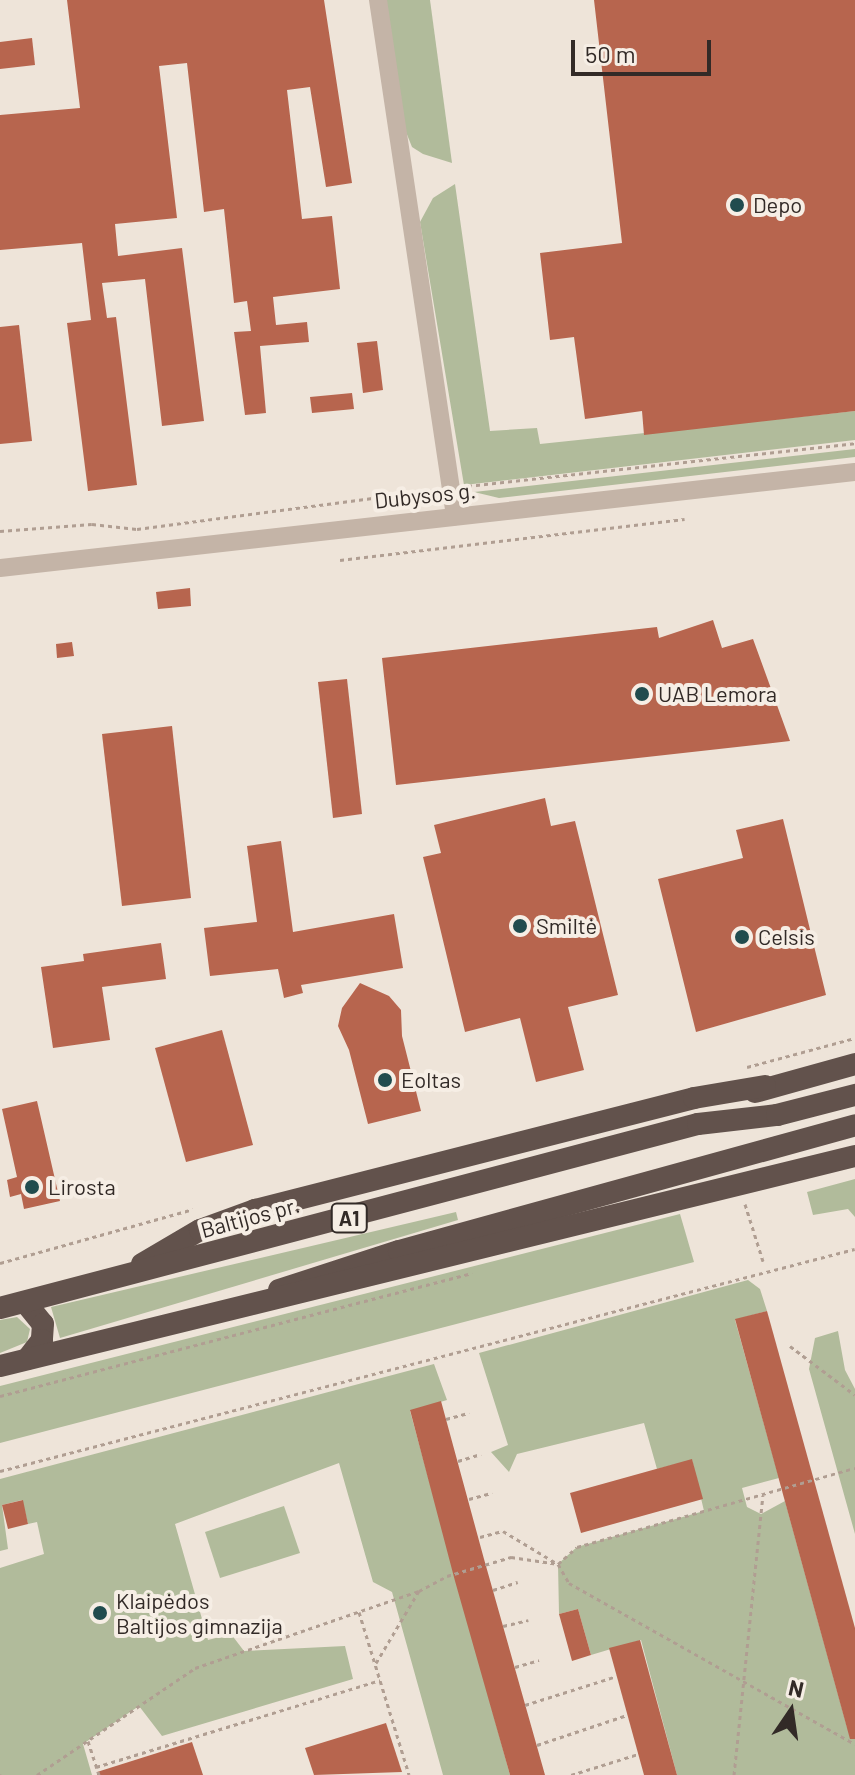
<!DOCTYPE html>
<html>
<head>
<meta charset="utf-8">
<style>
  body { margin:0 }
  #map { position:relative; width:855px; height:1775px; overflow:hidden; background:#eee4d9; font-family:Barlow,sans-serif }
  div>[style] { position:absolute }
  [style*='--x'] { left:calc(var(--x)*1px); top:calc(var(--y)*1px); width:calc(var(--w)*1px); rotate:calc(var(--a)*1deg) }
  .green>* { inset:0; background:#b1bb9b }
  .building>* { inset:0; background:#b7654e }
  .path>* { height:3px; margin-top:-1.5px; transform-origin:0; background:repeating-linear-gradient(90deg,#b09e92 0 4px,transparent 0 8px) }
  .minor>* { height:18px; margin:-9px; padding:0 9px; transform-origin:9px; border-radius:9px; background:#c4b4a7 }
  .trunk>* { height:22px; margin:-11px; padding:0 11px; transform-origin:11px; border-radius:11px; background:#62524c }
  .dots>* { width:22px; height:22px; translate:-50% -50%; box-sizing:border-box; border:4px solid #f6eee5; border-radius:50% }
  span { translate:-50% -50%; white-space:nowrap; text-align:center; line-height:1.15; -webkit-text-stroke:8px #f6eee5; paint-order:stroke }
  .shield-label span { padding:2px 6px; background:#f6eee5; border:2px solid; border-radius:6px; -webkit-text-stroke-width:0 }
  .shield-label { font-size:20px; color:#322a27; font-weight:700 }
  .poi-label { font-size:22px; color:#322a27 }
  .left { translate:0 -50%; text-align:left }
  .street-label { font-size:22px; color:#322a27 }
  .north { position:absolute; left:751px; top:1671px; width:80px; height:80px; -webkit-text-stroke:6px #f6eee5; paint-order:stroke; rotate:13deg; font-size:22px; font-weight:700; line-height:32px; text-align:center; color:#322a27 }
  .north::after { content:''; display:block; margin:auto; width:28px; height:36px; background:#322a27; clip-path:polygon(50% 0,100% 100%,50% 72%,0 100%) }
  .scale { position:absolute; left:571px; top:40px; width:140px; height:36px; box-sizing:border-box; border:4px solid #322a27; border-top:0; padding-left:10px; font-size:24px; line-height:28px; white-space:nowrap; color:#322a27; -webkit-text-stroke:6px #f6eee5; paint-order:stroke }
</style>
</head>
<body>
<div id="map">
  <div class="green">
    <i style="clip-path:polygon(386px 0,430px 0,452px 163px,423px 154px,412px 147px,406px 132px)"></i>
    <i style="clip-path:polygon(455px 184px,490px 431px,537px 428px,540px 444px,855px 411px,855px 440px,464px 485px,420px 222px,433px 198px)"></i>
    <i style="clip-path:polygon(855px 449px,855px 457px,499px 498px,474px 492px)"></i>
    <i style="clip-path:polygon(855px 1179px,855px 1217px,848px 1209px,813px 1215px,807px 1192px)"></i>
    <i style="clip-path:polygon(456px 1212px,458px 1220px,60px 1338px,51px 1307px)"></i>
    <i style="clip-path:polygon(680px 1214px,694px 1262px,0 1443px,0 1386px)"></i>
    <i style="clip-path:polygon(748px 1280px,760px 1289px,767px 1311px,735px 1320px,779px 1478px,742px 1488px,747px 1507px,761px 1514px,785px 1501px,847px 1727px,855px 1726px,855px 1775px,677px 1775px,641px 1640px,591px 1655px,578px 1609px,559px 1614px,558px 1564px,577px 1547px,704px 1511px,692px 1460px,657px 1469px,644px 1423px,517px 1454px,509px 1472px,491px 1452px,508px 1445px,479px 1353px)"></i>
    <i style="clip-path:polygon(17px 1317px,30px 1329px,27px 1342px,0 1353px,0 1320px)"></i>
    <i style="clip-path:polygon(838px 1331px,845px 1370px,855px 1389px,855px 1534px,809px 1369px,815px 1338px)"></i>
    <i style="clip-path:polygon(434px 1364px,447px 1400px,410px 1411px,510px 1775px,443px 1775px,392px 1592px,373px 1582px,339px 1463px,175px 1524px,208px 1640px,231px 1634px,244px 1651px,345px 1646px,353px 1679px,162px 1736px,139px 1706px,83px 1744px,92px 1775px,0 1775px,0 1568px,44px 1554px,37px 1522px,28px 1524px,22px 1500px,2px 1505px,8px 1549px,0 1551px,0 1479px)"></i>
    <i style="clip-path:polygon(284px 1506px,300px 1553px,220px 1578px,205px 1532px)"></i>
  </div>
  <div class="building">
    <i style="clip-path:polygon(67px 0,324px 0,352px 183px,326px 187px,310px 87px,287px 90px,302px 219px,332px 216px,340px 289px,273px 297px,276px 325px,307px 322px,309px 342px,260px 346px,266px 413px,245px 415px,234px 332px,251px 331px,247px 301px,234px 303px,224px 209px,204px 212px,187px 63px,159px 66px,177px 218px,115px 224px,118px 256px,182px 248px,204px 421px,162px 426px,145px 279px,102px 283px,107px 318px,116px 317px,137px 485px,88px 491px,67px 323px,91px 320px,82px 243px,0 250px,0 115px,80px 108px)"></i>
    <i style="clip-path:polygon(594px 0,855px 0,855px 411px,644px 435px,642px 411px,585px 419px,574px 337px,550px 340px,540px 253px,622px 243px)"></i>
    <i style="clip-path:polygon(32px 38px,35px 65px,0 69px,0 42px)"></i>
    <i style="clip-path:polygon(19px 325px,32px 441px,0 444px,0 327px)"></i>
    <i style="clip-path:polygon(377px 341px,383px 390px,363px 393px,357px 343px)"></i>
    <i style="clip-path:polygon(352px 393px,354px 409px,312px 413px,310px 397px)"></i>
    <i style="clip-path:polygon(190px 588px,191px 606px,158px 609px,156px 592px)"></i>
    <i style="clip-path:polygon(713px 620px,722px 648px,753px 639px,790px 741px,396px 785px,382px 658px,657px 627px,659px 638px)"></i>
    <i style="clip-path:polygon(72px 642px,74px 656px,57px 658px,56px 644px)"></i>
    <i style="clip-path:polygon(347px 679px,362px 814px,333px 818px,318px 682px)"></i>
    <i style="clip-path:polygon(172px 726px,191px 898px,122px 906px,102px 734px)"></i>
    <i style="clip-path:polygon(545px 798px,551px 826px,575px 821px,618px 995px,568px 1007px,584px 1070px,536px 1082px,520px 1018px,465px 1032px,423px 857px,441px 853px,434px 825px)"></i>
    <i style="clip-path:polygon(783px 819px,826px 995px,696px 1032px,658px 879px,743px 858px,736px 830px)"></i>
    <i style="clip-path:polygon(281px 841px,293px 932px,394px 914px,403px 968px,301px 985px,303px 993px,284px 998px,278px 969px,210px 976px,204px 928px,257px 922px,247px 846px)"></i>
    <i style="clip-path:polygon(161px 943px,166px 979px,102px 987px,110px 1040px,53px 1048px,41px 967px,84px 961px,83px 954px)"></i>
    <i style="clip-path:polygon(360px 983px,389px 996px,401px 1010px,402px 1036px,421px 1111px,368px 1124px,349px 1050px,338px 1026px,342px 1008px)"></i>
    <i style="clip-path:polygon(222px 1030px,253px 1145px,186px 1162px,155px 1048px)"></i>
    <i style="clip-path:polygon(37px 1101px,60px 1201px,24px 1209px,21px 1194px,10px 1197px,7px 1180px,17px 1177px,2px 1109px)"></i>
    <i style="clip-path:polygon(767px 1311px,855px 1628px,855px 1739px,850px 1739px,735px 1319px)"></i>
    <i style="clip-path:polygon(441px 1401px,484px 1559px,545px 1775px,510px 1775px,455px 1581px,410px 1410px)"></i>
    <i style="clip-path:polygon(692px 1459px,703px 1499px,581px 1533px,570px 1493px)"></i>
    <i style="clip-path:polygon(23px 1500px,28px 1524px,8px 1529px,2px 1505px)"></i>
    <i style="clip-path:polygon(578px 1609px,591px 1655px,572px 1661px,559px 1614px)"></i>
    <i style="clip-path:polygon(640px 1640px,677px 1775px,644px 1775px,609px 1648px)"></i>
    <i style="clip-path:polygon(386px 1723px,402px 1772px,314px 1775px,305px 1748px)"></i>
    <i style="clip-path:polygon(192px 1742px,203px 1775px,97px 1775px,97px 1772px)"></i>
  </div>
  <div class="path">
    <i style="--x:468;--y:486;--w:389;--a:-6.3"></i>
    <i style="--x:0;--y:531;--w:92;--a:-4.4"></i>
    <i style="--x:92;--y:524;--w:45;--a:6.3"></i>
    <i style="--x:137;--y:529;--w:299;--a:-7.5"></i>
    <i style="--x:340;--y:560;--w:347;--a:-6.8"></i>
    <i style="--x:747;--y:1067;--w:112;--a:-15"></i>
    <i style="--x:745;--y:1204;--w:60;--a:72.5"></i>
    <i style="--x:0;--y:1263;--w:200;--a:-15.6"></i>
    <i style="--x:790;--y:1346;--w:81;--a:37"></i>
    <i style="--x:0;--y:1396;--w:488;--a:-14.6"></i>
    <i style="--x:446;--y:1419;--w:24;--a:-15"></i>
    <i style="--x:458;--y:1461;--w:24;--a:-17"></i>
    <i style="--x:0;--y:1471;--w:883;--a:-14.56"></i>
    <i style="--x:469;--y:1499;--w:24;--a:-15"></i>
    <i style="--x:480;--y:1537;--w:24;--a:-15"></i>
    <i style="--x:503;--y:1531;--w:64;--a:31"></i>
    <i style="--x:558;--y:1564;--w:22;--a:60"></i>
    <i style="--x:569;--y:1583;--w:328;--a:29.4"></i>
    <i style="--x:493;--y:1590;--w:26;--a:-18"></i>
    <i style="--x:359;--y:1612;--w:170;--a:72.9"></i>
    <i style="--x:503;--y:1626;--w:26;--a:-13"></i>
    <i style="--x:376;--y:1663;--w:84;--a:-59.2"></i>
    <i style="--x:515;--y:1667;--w:25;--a:-16"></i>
    <i style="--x:525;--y:1705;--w:96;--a:-17.5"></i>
    <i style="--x:88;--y:1741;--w:36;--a:72"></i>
    <i style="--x:537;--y:1745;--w:95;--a:-18.4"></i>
    <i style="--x:96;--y:1767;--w:297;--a:-17"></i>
    <i style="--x:0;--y:1774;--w:1;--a:90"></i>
    <i style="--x:37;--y:1775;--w:191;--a:-34.1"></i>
    <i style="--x:195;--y:1668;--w:237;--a:-19"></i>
    <i style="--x:419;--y:1591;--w:32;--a:-28"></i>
    <i style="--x:447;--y:1576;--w:67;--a:-16.5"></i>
    <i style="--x:511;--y:1557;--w:48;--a:8.5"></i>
    <i style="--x:558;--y:1564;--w:25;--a:-42"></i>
    <i style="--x:577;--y:1547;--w:289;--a:-15.9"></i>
    <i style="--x:571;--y:1775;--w:70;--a:-17.4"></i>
    <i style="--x:734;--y:1775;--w:281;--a:-84.1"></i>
  </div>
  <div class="minor">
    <i style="--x:378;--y:0;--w:522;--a:81.51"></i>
    <i style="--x:0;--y:568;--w:860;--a:-6.41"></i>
  </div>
  <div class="trunk">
    <i style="--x:755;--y:1092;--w:104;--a:-15.6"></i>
    <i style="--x:142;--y:1264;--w:67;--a:-30.4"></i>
    <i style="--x:200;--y:1230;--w:59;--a:-20"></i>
    <i style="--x:255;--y:1210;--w:453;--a:-14.3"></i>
    <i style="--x:694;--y:1098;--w:72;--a:-9.6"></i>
    <i style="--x:279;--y:1290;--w:126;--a:-18"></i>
    <i style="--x:399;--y:1251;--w:473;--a:-15.4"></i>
    <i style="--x:25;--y:1302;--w:28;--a:51"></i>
    <i style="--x:43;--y:1324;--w:16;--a:94"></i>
    <i style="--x:42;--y:1340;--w:24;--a:128"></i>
    <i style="--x:0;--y:1308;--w:722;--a:-14.77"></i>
    <i style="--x:698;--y:1124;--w:80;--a:-6.5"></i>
    <i style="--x:777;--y:1115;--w:81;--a:-14.4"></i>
    <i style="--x:0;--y:1366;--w:880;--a:-13.8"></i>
  </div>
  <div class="dots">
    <i style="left:737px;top:205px;background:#214c4e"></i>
    <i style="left:642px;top:694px;background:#214c4e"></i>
    <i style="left:520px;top:926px;background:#214c4e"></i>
    <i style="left:742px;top:937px;background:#214c4e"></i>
    <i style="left:385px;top:1080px;background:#214c4e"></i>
    <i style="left:32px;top:1187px;background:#214c4e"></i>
    <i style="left:100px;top:1613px;background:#214c4e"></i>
  </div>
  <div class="shield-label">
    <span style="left:349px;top:1218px">A1</span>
  </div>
  <div class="poi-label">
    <span class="left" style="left:753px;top:205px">Depo</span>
    <span class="left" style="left:658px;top:694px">UAB Lemora</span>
    <span class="left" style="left:536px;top:926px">Smiltė</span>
    <span class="left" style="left:758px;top:937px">Celsis</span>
    <span class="left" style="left:401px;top:1080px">Eoltas</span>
    <span class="left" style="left:48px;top:1187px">Lirosta</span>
    <span class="left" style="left:116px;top:1613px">Klaipėdos<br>Baltijos gimnazija</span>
  </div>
  <div class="street-label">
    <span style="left:425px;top:495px;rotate:-6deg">Dubysos g.</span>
    <span style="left:250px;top:1217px;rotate:-15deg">Baltijos pr.</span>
  </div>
  <div class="north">N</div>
  <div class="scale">50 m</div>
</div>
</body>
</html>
